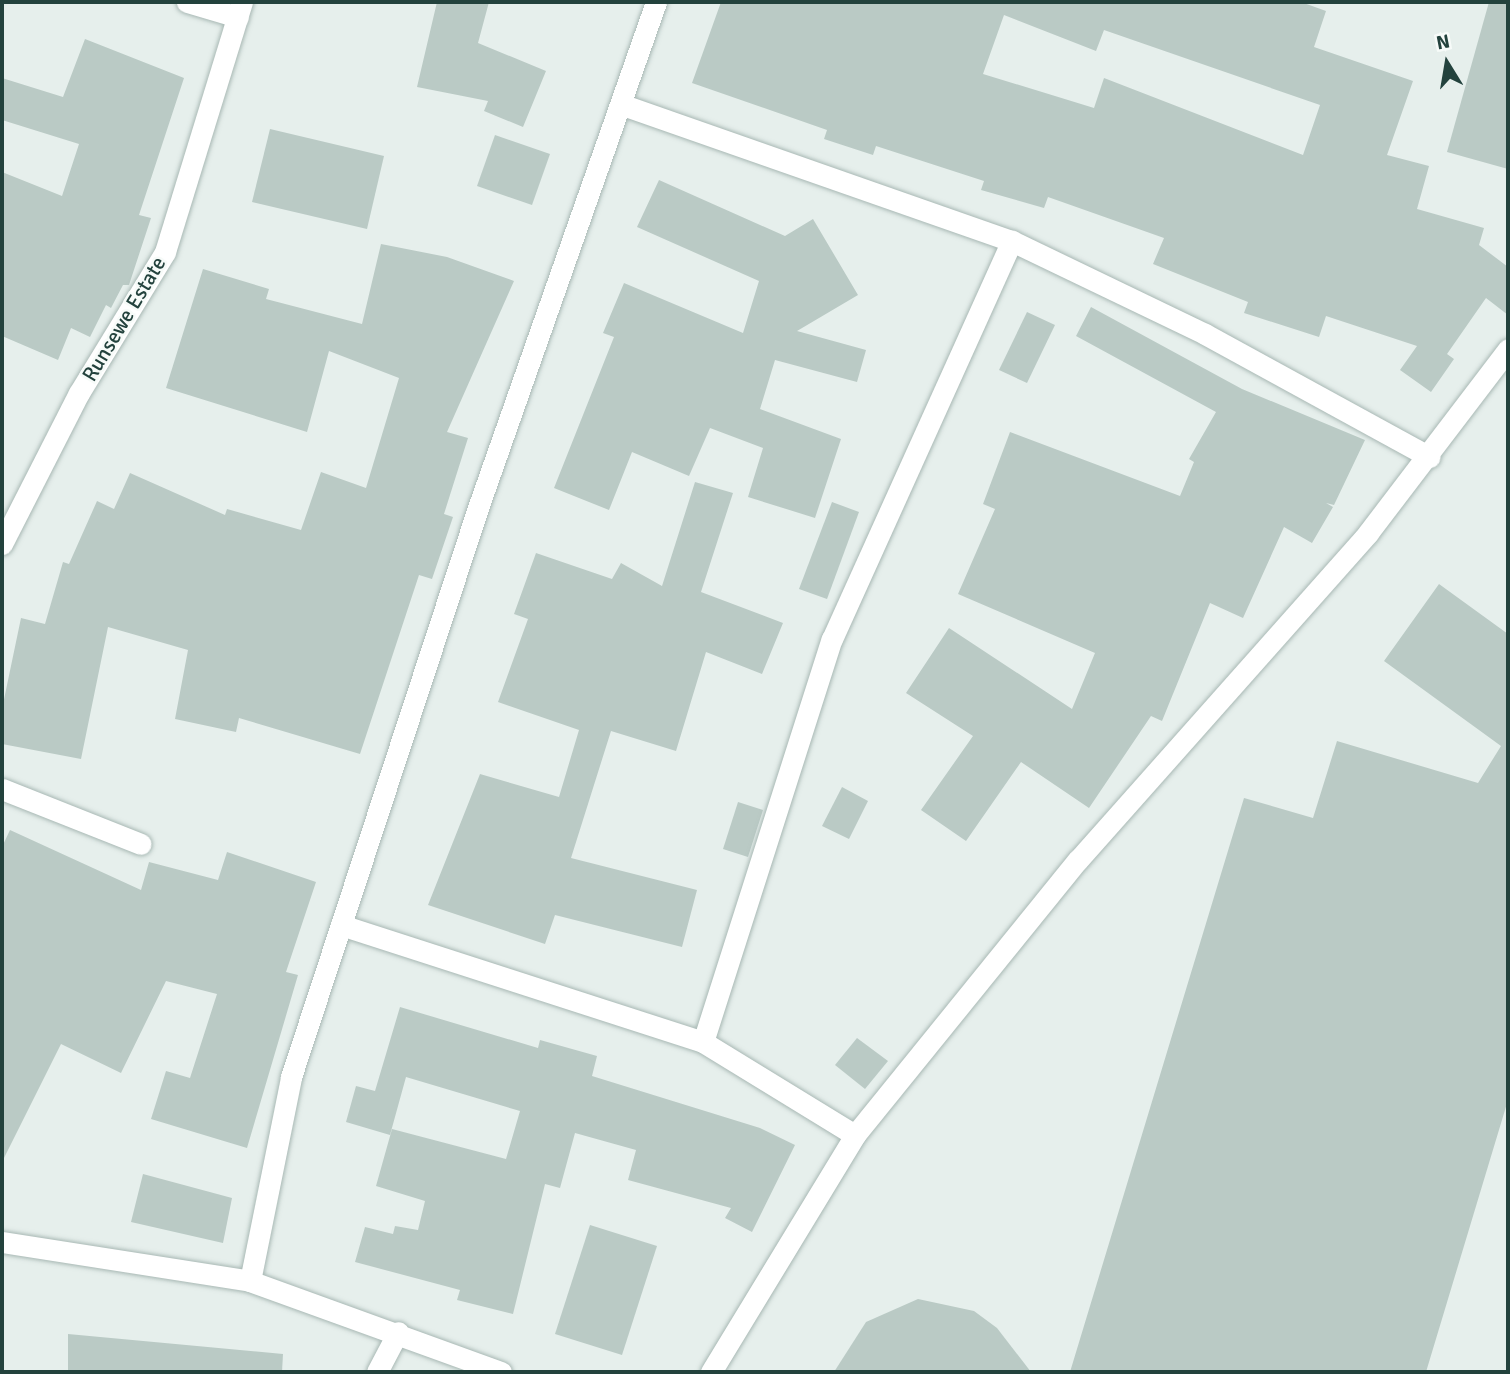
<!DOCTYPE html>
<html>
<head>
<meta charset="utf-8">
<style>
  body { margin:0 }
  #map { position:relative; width:1510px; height:1374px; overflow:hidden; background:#e6efec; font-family:Signika,sans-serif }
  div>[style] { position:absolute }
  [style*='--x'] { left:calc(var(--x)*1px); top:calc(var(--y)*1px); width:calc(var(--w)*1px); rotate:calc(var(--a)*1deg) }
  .building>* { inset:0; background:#bacac5 }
  .roads { filter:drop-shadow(0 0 2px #a8b8b4) drop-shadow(0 0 2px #a8b8b4) }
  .minor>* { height:21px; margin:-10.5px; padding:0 10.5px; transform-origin:10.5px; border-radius:10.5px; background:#fff }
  span { translate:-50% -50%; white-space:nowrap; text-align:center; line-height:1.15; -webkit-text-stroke:5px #f7fbf9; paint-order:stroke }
  .street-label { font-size:21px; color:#23423d }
  .frame { position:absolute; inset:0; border:4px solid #23423d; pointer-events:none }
  .north { position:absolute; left:1412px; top:28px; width:70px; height:70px; -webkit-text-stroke:5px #f7fbf9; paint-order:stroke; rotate:349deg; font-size:19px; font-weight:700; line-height:28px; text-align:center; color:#23423d }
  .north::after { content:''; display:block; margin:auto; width:24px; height:32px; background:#23423d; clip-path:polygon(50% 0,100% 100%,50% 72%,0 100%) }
</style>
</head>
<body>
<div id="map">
  <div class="building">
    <i style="clip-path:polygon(437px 2px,489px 2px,478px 43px,546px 71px,523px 127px,484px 111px,488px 101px,417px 87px)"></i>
    <i style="clip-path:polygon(evenodd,721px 2px,1301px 2px,1326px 11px,1314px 47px,1413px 81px,1387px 155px,1429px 166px,1417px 209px,1484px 228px,1479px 245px,1508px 267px,1508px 315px,1486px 298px,1447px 354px,1454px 359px,1431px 392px,1400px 370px,1417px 346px,1326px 316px,1319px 337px,1244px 313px,1248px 302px,1153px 264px,1164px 238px,1048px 197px,1044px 208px,981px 190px,984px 181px,876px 146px,873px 155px,824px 139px,827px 130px,692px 83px,721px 2px,1004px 15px,1096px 51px,1104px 30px,1320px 105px,1303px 155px,1104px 78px,1094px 108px,983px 74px,1004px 15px)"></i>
    <i style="clip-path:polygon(1489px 2px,1508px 2px,1508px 169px,1447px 152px)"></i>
    <i style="clip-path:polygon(85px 39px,184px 78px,139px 215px,151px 218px,129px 285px,123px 285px,111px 308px,106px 305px,90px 337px,71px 328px,58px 360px,2px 336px,2px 172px,62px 196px,79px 144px,2px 120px,2px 78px,63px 97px)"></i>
    <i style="clip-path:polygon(270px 129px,384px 156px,367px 229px,252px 202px)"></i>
    <i style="clip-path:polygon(495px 135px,550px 154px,532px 205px,477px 186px)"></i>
    <i style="clip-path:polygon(659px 180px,785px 236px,813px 219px,858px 295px,797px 331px,866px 350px,857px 382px,775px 360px,760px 409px,841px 439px,815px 518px,748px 497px,763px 448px,710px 428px,689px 476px,632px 452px,609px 510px,554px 488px,614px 337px,603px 333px,624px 283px,743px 333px,759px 281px,637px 227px)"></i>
    <i style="clip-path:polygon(381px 244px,447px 257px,514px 281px,447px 432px,468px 438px,444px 514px,453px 517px,432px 579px,419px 575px,360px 754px,239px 718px,236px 732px,175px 719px,188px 650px,108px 627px,81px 759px,2px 744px,2px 709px,21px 618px,45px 624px,63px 562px,69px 564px,97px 501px,114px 509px,130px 473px,225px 515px,227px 509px,301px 530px,321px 472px,366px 488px,399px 378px,329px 351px,307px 432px,166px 388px,203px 269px,269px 289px,266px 299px,362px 324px)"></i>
    <i style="clip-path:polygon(1091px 307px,1242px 389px,1365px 440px,1334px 505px,1326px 503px,1333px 507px,1312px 543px,1284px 527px,1243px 618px,1210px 603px,1162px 721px,1151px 716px,1089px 808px,1021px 762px,966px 841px,921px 810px,973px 736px,906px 693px,949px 628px,1072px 709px,1095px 653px,958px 594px,995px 509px,983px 504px,1010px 432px,1180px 496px,1194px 462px,1189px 459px,1216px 412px,1076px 336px)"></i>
    <i style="clip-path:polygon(1027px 312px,1055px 325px,1027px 383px,999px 370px)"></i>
    <i style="clip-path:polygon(695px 482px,733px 493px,701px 592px,783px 623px,762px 674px,706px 652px,676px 751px,611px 731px,571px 858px,697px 890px,682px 947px,555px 915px,545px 944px,428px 905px,480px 774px,559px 797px,579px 730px,498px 702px,528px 619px,514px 614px,536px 553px,612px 579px,621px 563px,662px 586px)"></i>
    <i style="clip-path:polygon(832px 502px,859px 512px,827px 599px,799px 589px)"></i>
    <i style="clip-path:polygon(1439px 584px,1508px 634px,1508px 1100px,1426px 1372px,1070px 1372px,1244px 798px,1313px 818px,1337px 741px,1478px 783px,1501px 746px,1384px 661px)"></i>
    <i style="clip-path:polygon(842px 787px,868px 801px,849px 839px,822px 826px)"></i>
    <i style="clip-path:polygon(738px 802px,763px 810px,748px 857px,723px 849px)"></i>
    <i style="clip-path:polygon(10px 830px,141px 890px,149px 862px,218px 880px,227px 852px,316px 882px,286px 972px,298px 975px,247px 1148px,151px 1119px,166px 1071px,190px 1078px,217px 994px,166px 981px,121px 1073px,61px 1044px,2px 1162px,2px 847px)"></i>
    <i style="clip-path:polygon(400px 1007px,538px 1048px,540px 1040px,597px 1056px,592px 1076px,760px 1128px,795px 1145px,752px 1232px,725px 1218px,731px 1208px,628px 1180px,636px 1150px,575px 1133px,560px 1188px,545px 1184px,513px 1314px,457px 1300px,460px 1290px,355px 1262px,365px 1227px,393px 1234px,395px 1226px,418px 1230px,425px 1201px,376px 1186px,392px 1129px,506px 1159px,520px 1111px,406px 1077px,390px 1135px,346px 1122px,356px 1086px,375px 1091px)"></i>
    <i style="clip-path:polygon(857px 1038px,888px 1061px,865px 1089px,835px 1065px)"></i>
    <i style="clip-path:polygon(143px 1174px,232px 1198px,223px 1243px,131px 1222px)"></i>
    <i style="clip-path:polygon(590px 1225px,657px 1246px,622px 1355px,555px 1334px)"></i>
    <i style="clip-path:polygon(918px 1299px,974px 1311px,997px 1328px,1031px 1372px,834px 1372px,866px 1322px)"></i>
    <i style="clip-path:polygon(68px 1334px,283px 1354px,282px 1372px,68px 1372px)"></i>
  </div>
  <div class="roads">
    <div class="minor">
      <i style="--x:187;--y:2;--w:53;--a:16.4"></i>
      <i style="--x:623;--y:105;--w:412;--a:19.3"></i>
      <i style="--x:1012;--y:241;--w:214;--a:25.7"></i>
      <i style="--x:1205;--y:334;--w:256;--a:28.7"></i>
      <i style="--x:2;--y:544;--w:169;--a:-63"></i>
      <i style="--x:79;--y:393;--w:165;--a:-58.6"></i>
      <i style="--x:165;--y:252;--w:262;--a:-72.9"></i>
      <i style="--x:2;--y:789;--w:149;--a:21.6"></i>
      <i style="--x:341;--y:925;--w:380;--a:17.9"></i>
      <i style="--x:703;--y:1042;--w:178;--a:31.5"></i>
      <i style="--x:703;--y:1042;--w:423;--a:-72.3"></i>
      <i style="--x:832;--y:639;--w:437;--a:-65.7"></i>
      <i style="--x:2;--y:1242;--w:251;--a:8.9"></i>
      <i style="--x:377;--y:1372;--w:45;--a:-62.3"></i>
      <i style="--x:501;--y:1372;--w:267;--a:-160.1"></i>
      <i style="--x:250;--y:1281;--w:208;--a:-78.6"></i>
      <i style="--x:291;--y:1077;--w:602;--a:-71.81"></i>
      <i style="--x:479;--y:505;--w:533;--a:-70.61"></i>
      <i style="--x:711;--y:1372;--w:277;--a:-58.7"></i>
      <i style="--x:855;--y:1135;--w:354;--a:-51"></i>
      <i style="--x:1078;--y:860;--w:437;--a:-48.4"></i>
      <i style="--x:1368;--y:533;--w:231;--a:-52.7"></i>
    </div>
  </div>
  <div class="street-label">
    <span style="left:124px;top:319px;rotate:-59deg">Runsewe Estate</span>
  </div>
  <div class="frame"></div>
  <div class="north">N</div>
</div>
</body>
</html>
